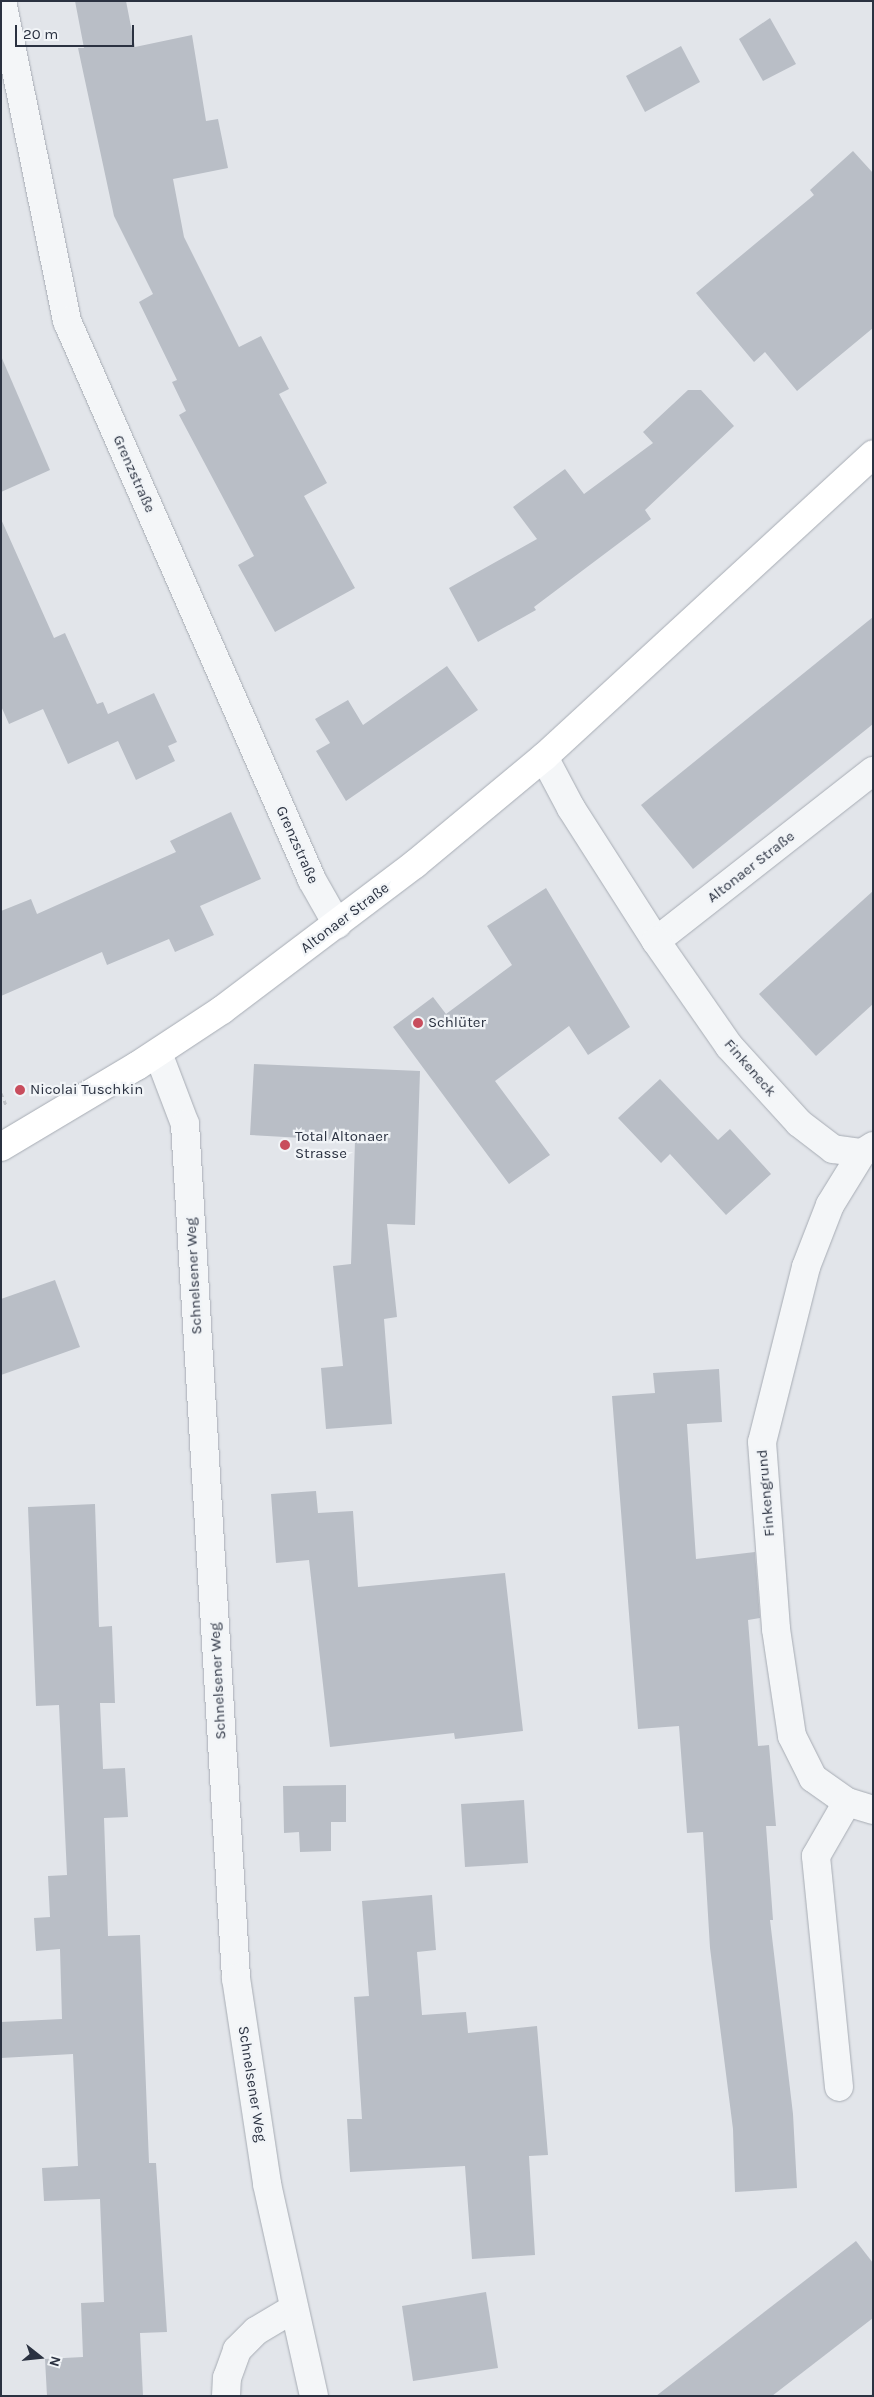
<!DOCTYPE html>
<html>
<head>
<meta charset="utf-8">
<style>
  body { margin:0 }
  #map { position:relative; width:874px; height:2397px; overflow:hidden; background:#e2e5ea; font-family:Karla,sans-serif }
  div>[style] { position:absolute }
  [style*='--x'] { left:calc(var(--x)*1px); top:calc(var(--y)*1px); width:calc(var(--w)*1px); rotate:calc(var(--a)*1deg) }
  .building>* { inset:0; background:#b9bec6 }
  .path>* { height:3px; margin-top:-1.5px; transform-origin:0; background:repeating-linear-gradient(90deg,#c0c3c8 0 4px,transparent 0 8px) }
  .roads { filter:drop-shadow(0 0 1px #a7acb4) drop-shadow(0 0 1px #a7acb4) }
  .minor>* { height:28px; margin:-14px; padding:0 14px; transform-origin:14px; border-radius:14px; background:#f4f6f8 }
  .major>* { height:28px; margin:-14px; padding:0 14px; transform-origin:14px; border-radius:14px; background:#fff }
  .dots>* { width:14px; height:14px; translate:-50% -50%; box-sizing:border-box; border:2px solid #f1f4f7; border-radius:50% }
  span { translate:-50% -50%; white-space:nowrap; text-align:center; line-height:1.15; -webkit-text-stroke:4.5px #f1f4f7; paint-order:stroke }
  .street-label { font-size:15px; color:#2b3241 }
  .poi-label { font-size:15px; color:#2b3241 }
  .left { translate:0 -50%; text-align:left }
  .frame { position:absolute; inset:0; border:2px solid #2b3241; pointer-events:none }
  .north { position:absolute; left:15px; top:2332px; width:50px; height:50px; -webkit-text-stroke:4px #f1f4f7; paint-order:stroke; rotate:106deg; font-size:14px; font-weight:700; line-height:20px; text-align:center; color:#2b3241 }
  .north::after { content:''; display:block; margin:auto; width:18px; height:22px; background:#2b3241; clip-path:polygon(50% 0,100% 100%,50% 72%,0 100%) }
  .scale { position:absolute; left:15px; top:25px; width:119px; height:22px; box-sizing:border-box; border:2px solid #2b3241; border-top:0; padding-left:6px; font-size:15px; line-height:18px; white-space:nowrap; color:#2b3241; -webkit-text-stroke:4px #f1f4f7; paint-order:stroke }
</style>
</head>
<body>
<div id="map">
  <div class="building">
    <i style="clip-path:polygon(75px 1px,126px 1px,135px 47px,192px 35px,206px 121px,218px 119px,228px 168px,173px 179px,184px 237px,239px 347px,261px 336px,289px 389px,279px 394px,327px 483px,304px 496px,355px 588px,275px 632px,238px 565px,254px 556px,179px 415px,186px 411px,172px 382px,177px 380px,139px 302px,153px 294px,114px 216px,78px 48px,84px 48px)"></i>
    <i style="clip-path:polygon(770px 18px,796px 64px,763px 81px,739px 39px)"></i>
    <i style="clip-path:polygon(681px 46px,700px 82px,645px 112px,626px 76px)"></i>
    <i style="clip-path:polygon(853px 151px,873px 173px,873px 328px,797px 391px,765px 352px,754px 362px,696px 293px,814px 195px,810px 190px)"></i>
    <i style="clip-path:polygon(1px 356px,50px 470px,1px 492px)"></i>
    <i style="clip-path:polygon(688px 390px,701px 390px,734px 426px,645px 510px,651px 519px,534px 607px,536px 610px,478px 642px,449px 588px,537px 539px,513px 507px,565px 469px,584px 494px,653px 443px,643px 432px)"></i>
    <i style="clip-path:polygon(1px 519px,54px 638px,65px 633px,97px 704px,103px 702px,108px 714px,154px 693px,177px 742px,168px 746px,175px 761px,136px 780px,118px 741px,68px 764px,43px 709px,9px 724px,1px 706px)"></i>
    <i style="clip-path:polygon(873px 617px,873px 724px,693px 869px,641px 805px)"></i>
    <i style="clip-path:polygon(447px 666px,478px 710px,346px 801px,316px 751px,330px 743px,315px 719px,348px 700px,363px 725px)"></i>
    <i style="clip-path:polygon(231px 812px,261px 879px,200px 906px,214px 935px,175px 952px,169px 939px,107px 965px,102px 952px,1px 996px,1px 911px,31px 899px,37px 914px,176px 852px,170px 841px)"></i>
    <i style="clip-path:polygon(546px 888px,630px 1027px,588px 1055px,569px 1026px,495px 1081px,550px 1155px,509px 1184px,393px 1027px,433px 997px,446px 1014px,512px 965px,487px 926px)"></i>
    <i style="clip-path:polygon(873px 891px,873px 1004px,816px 1056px,759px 994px)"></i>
    <i style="clip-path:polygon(254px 1064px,420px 1071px,415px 1225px,387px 1224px,397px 1317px,384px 1319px,392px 1424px,326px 1429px,321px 1368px,343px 1366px,333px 1266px,351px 1264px,355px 1141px,250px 1135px)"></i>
    <i style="clip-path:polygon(660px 1079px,718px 1140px,730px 1129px,771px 1174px,726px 1215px,670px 1154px,661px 1163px,618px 1118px)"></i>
    <i style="clip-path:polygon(55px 1280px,80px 1347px,1px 1375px,1px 1299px)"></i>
    <i style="clip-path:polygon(719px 1369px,722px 1422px,687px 1424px,696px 1559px,755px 1552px,760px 1618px,748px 1620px,758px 1746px,769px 1745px,776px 1826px,766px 1826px,773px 1920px,770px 1920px,793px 2114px,797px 2188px,735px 2192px,733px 2129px,710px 1948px,703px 1832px,687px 1833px,679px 1726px,638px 1729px,612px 1396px,655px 1393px,653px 1373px)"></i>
    <i style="clip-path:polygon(316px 1491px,318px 1513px,353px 1511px,358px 1587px,505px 1573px,523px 1731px,455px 1739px,454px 1733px,330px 1747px,309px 1560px,276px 1563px,271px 1494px)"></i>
    <i style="clip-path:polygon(95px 1504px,99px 1627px,112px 1626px,115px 1703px,100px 1703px,103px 1769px,125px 1768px,128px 1817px,104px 1818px,108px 1936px,140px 1935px,149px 2163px,156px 2163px,167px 2332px,140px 2333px,143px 2396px,47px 2396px,45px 2359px,83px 2357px,81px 2303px,104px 2302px,100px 2199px,44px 2201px,42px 2168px,78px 2166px,73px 2054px,1px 2058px,1px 2022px,62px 2019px,60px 1949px,36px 1951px,34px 1918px,50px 1917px,48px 1876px,67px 1875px,59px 1705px,36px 1706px,28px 1507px)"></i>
    <i style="clip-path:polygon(346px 1785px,346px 1822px,331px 1822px,331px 1851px,300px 1852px,299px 1832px,284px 1833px,283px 1786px)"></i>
    <i style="clip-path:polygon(524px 1800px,528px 1863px,465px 1867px,461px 1804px)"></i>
    <i style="clip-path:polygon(432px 1895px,436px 1950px,417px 1952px,422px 2015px,466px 2012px,468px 2033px,537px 2026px,548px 2155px,529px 2156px,535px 2255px,472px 2259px,465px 2166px,350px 2172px,347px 2119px,362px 2119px,354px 1997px,369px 1996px,362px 1901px)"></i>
    <i style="clip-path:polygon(856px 2241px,873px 2263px,873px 2318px,772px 2396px,656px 2396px)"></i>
    <i style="clip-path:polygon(486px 2292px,498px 2368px,413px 2381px,402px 2306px)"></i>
  </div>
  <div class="path">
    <i style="--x:1;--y:1093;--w:13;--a:67"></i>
    <i style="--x:871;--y:2396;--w:2;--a:-27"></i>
  </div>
  <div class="roads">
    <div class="minor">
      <i style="--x:2;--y:1;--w:327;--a:78.5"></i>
      <i style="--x:67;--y:321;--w:610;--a:66.33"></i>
      <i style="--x:312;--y:880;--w:51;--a:60.4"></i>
      <i style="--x:544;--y:757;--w:58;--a:62.1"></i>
      <i style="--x:571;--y:808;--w:158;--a:57.4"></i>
      <i style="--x:656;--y:941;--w:276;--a:-38.1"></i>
      <i style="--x:656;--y:941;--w:128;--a:55.2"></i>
      <i style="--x:729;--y:1046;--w:104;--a:47.7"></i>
      <i style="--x:799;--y:1123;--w:43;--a:37.4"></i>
      <i style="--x:833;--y:1149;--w:29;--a:8"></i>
      <i style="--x:862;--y:1153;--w:13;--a:-32"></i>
      <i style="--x:158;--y:1053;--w:76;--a:69.2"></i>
      <i style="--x:185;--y:1124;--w:856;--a:86.58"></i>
      <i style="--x:236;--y:1978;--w:208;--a:81.4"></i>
      <i style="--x:267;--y:2184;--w:217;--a:77.5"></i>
      <i style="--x:862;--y:1153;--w:61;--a:121.6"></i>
      <i style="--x:830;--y:1205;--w:66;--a:111.2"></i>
      <i style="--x:806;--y:1267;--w:180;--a:104.1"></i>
      <i style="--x:762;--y:1442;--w:188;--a:85.7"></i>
      <i style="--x:776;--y:1629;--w:108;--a:81.5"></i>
      <i style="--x:792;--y:1736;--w:47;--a:63.4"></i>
      <i style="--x:813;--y:1778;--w:42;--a:35.2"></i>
      <i style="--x:847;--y:1802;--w:27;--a:17"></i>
      <i style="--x:839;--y:2087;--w:232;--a:-95.7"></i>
      <i style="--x:816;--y:1856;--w:62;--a:-60.1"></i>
      <i style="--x:226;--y:2396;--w:18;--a:-87"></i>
      <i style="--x:227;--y:2378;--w:30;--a:-70"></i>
      <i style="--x:237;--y:2350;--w:27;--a:-45"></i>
      <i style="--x:256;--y:2331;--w:43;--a:-30.7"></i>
    </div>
    <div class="major">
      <i style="--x:1;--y:1147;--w:158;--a:-30.8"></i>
      <i style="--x:137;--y:1066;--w:102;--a:-33.4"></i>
      <i style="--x:222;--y:1010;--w:242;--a:-37.1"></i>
      <i style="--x:415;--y:864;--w:168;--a:-39.7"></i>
      <i style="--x:544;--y:757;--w:447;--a:-42.6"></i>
    </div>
  </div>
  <div class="dots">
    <i style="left:418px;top:1023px;background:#c84d5d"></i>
    <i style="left:20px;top:1090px;background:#c84d5d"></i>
    <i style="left:285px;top:1145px;background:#c84d5d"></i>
  </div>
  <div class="street-label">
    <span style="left:134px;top:474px;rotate:66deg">Grenzstraße</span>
    <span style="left:297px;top:845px;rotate:66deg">Grenzstraße</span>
    <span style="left:751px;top:867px;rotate:-38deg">Altonaer Straße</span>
    <span style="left:345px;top:918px;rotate:-37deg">Altonaer Straße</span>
    <span style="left:750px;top:1068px;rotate:49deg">Finkeneck</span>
    <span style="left:194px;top:1276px;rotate:-93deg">Schnelsener Weg</span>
    <span style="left:766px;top:1493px;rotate:-95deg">Finkengrund</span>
    <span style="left:218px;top:1681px;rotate:-93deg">Schnelsener Weg</span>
    <span style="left:252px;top:2084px;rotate:81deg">Schnelsener Weg</span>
  </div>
  <div class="poi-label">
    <span class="left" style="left:428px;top:1023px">Schlüter</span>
    <span class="left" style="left:30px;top:1090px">Nicolai Tuschkin</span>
    <span class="left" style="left:295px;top:1145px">Total Altonaer<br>Strasse</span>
  </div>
  <div class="frame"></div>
  <div class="north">N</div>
  <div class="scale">20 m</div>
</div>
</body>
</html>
